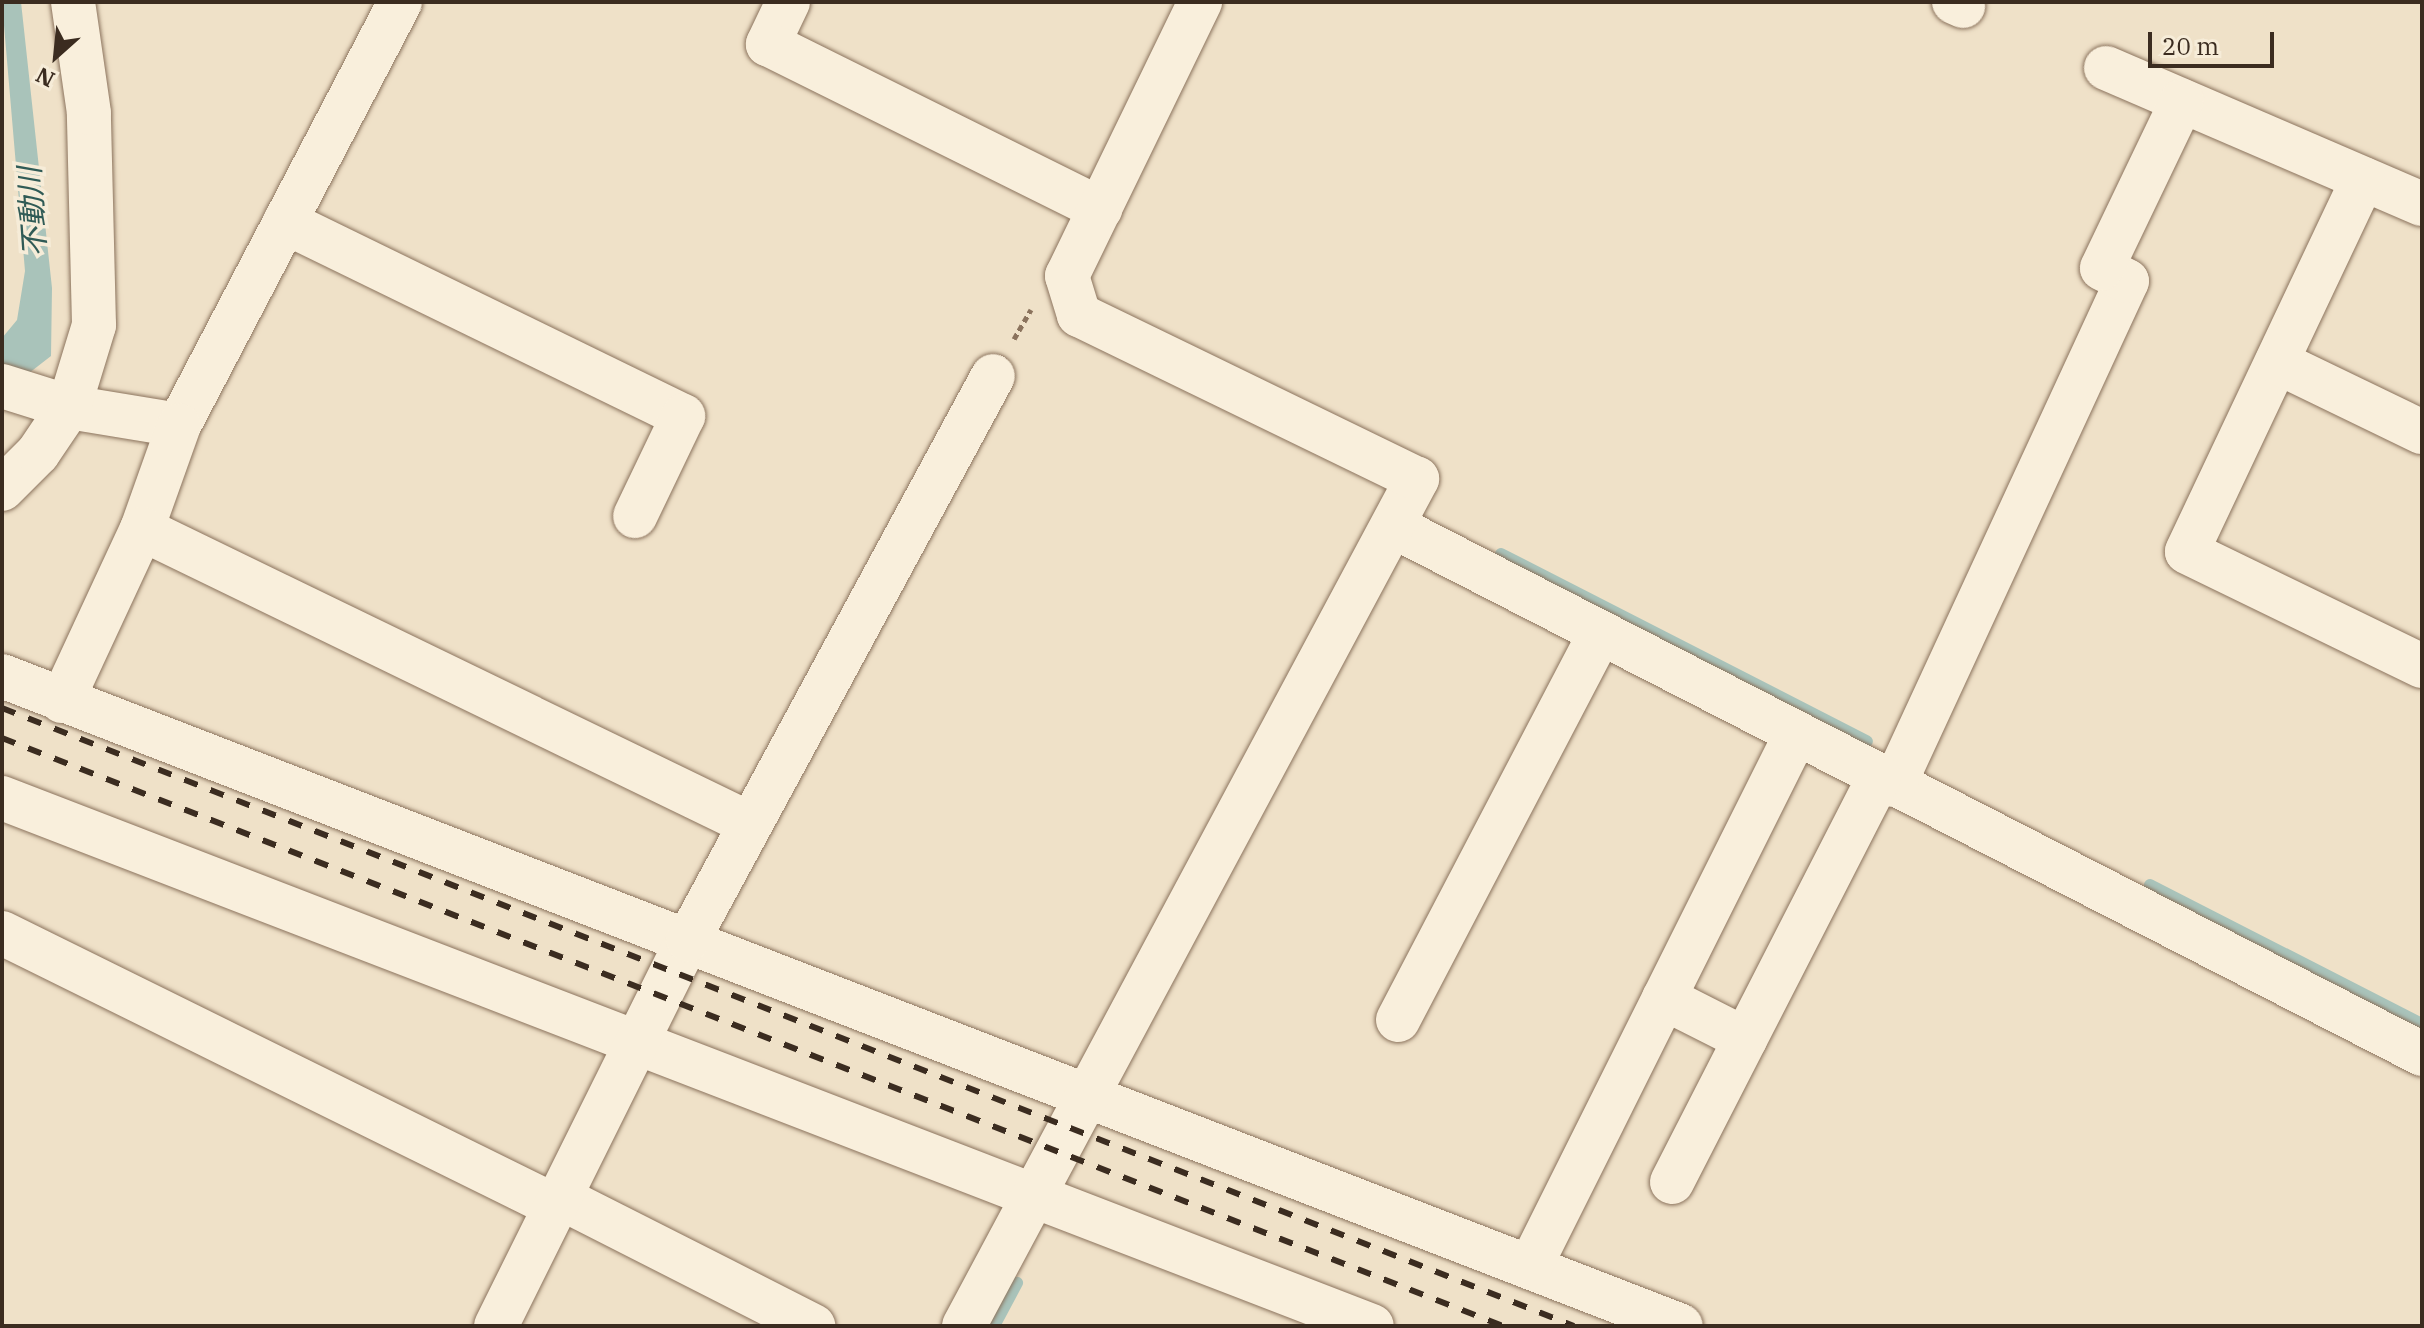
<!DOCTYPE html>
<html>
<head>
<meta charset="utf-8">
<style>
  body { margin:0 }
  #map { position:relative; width:2424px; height:1328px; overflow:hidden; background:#efe1c8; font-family:"IBM Plex Serif","Noto Sans JP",serif }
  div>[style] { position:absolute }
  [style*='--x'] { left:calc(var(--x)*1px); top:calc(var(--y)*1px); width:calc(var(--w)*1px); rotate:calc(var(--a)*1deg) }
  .water>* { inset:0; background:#a9c3ba }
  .stream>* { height:12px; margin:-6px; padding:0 6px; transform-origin:6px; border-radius:6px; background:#a9c3ba }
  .path>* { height:5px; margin-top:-2.5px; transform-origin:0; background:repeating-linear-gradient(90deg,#8b735d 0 6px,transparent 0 10px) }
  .roads { filter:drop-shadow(0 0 2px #8b735d) drop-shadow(0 0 2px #8b735d) }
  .minor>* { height:44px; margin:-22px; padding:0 22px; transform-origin:22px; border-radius:22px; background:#f9efdc }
  .rail>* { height:6px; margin-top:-3px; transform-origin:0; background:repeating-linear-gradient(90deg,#3b2c20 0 14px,transparent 0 28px) }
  span { translate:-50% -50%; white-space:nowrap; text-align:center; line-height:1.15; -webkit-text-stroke:7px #f6ecd8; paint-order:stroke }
  .water-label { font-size:30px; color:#305b56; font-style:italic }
  .frame { position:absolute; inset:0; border:4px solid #3b2c20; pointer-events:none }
  .north { position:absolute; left:16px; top:16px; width:80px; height:80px; -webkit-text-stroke:6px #f6ecd8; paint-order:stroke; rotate:207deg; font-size:22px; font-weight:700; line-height:32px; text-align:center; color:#3b2c20 }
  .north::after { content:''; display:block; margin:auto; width:28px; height:36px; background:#3b2c20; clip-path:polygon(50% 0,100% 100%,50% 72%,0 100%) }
  .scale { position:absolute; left:2148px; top:32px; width:126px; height:36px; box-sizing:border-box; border:4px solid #3b2c20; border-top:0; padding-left:10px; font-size:24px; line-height:28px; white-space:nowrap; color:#3b2c20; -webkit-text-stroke:6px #f6ecd8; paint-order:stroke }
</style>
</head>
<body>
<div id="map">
  <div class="water">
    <i style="clip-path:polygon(2px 2px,21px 2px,52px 288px,51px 356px,2px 394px,2px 338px,17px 320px,25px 271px)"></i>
  </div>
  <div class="stream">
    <i style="--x:1501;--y:554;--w:411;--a:27.1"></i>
    <i style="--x:2150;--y:885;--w:305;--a:27.1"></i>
    <i style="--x:994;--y:1326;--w:49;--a:-61.9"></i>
  </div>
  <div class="path">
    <i style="--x:1014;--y:339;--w:34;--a:-60"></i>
  </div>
  <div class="roads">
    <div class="minor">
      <i style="--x:788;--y:2;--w:47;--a:115.5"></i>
      <i style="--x:768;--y:44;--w:371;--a:26.4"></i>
      <i style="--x:1954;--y:2;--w:10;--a:24"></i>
      <i style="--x:2106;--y:68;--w:344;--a:23.3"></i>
      <i style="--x:2363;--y:179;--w:412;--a:115.3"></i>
      <i style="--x:2187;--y:552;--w:261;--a:25.9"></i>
      <i style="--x:285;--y:222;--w:443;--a:26"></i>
      <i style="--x:683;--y:416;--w:111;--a:115.6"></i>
      <i style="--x:2277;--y:362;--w:161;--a:25.8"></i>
      <i style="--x:2;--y:386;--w:70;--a:17.4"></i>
      <i style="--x:69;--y:407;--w:111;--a:9.3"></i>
      <i style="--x:179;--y:425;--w:477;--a:-62.4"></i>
      <i style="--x:2;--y:489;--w:51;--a:-45"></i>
      <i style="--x:38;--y:453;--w:55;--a:-56"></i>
      <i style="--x:69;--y:407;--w:86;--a:-73"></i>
      <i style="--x:94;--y:325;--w:212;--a:-91.4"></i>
      <i style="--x:89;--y:113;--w:112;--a:-98.2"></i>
      <i style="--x:1393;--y:526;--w:1157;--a:27.16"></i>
      <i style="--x:142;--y:529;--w:110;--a:-70.4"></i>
      <i style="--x:2;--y:676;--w:1800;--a:21.16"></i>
      <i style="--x:62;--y:701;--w:190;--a:-65.1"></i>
      <i style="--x:142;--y:529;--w:676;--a:25.88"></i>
      <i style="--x:1894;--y:785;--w:555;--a:-65.19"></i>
      <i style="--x:2127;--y:281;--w:28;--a:-153"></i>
      <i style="--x:2102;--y:268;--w:185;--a:-64.4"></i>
      <i style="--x:2;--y:798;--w:1468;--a:21.08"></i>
      <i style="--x:2;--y:933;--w:619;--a:26.28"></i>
      <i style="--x:1664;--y:998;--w:91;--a:26.8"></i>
      <i style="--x:1398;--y:1020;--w:437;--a:-62.4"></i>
      <i style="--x:1672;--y:1182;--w:455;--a:-62.9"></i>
      <i style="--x:561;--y:1198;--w:283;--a:26.9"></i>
      <i style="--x:1530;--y:1267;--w:596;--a:-63.48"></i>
      <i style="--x:496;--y:1326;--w:431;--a:-63.6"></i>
      <i style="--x:688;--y:940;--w:641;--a:-61.6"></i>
      <i style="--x:964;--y:1326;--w:961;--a:-61.86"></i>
      <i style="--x:1417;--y:479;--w:376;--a:-154.1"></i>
      <i style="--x:1079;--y:315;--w:41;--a:-107.1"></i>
      <i style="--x:1067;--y:276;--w:305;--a:-64.1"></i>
    </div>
  </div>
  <div class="rail">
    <i style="--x:2;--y:708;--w:1689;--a:21.46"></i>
    <i style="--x:2;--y:738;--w:1612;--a:21.39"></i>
  </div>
  <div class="water-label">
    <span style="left:32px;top:212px;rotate:-94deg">不動川</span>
  </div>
  <div class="frame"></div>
  <div class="north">N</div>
  <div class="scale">20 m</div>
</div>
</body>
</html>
